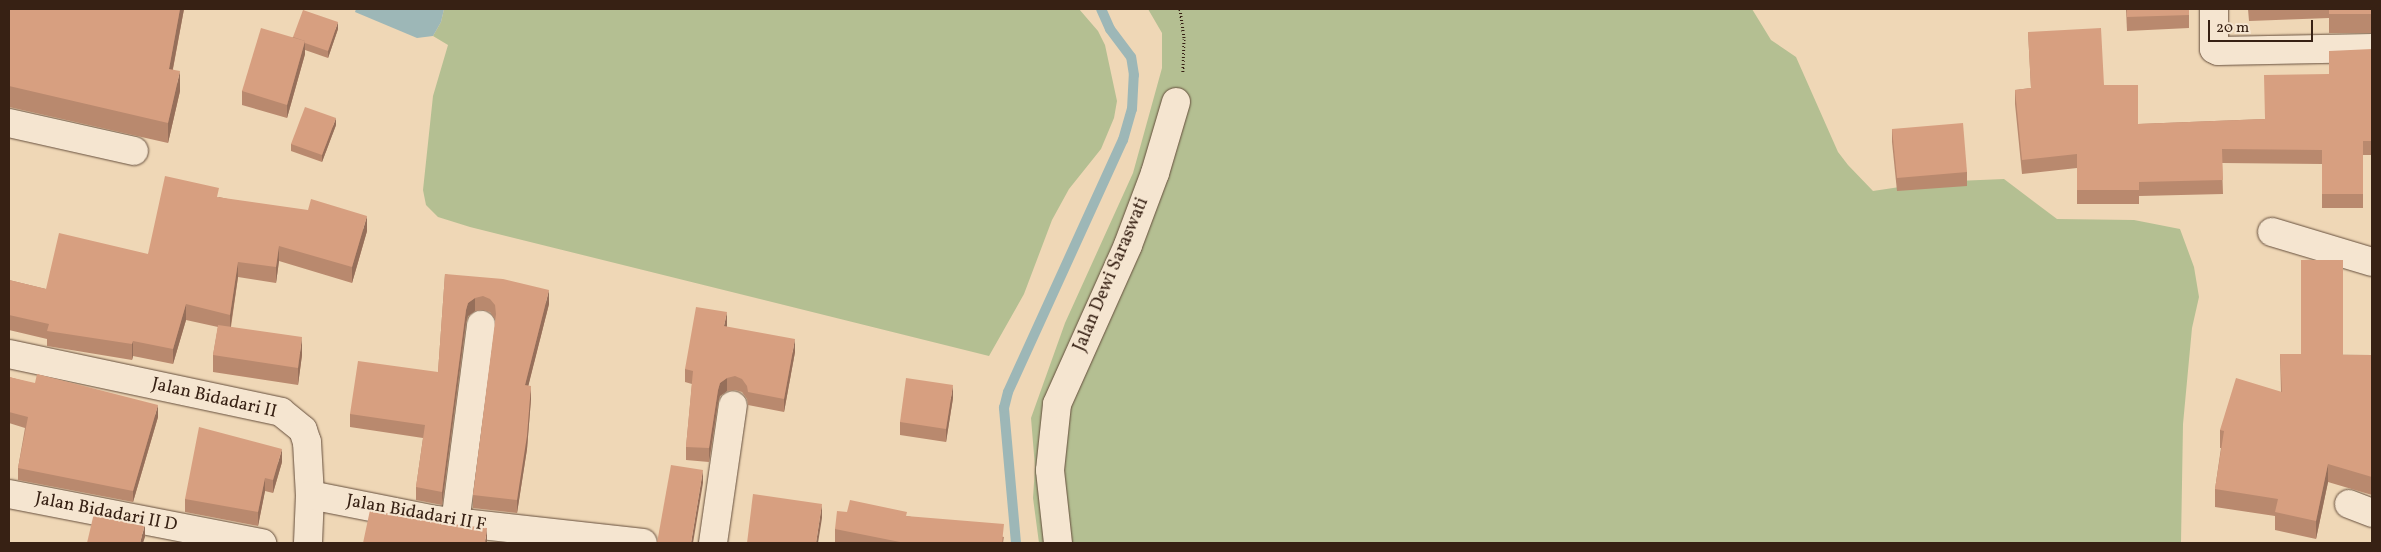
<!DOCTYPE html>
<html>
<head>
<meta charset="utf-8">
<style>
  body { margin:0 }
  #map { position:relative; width:2381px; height:552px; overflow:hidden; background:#efd7b6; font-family:Vollkorn,serif }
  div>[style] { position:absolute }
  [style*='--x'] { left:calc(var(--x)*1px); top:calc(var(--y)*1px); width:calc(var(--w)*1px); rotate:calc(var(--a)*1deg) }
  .green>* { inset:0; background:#b4bf92 }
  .water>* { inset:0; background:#9db7b7 }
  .stream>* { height:10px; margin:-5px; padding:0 5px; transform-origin:5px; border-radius:5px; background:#9db7b7 }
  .path>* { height:3px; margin-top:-1.5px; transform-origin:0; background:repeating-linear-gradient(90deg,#372114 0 1px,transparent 0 3.5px) }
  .roads { filter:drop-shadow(0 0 1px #654e3c) drop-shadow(0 0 1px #654e3c) }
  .street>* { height:28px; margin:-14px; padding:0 14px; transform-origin:14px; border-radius:14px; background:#f5e5d0 }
  .wall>* { inset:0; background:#b9896e }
  .shaded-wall>* { inset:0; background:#966f5a }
  .building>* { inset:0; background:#d79f80 }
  span { translate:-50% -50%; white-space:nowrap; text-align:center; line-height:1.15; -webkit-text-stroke:4px #f5e5d0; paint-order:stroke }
  .street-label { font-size:18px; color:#372114 }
  .frame { position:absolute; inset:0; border:10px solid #372114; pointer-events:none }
  .scale { position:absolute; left:2208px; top:20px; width:105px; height:22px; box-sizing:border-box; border:2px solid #372114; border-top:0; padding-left:6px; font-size:15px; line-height:18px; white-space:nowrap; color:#372114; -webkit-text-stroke:4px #f5e5d0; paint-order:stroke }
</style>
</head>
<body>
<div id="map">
  <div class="green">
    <i style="clip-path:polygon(444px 9px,1079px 9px,1098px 31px,1105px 45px,1117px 101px,1114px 118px,1101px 149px,1069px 189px,1052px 220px,1024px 294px,989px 356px,470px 227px,438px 217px,426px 205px,423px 190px,433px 96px,448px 45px,433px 36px,441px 22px)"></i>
    <i style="clip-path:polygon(1148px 9px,1752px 9px,1771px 40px,1796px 57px,1838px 152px,1848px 165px,1873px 191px,1933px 182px,2004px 179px,2057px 219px,2134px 220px,2180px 229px,2194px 267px,2199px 297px,2192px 328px,2183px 424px,2181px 543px,1039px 543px,1033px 498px,1035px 467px,1031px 418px,1065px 323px,1133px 173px,1162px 68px,1162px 33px)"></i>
  </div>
  <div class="water">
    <i style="clip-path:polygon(356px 9px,444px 9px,441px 22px,433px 36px,417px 38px,355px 12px)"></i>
  </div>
  <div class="stream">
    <i style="--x:1016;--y:543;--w:136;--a:-95.1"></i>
    <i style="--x:1004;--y:408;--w:16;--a:-76"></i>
    <i style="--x:1008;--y:392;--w:277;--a:-65.5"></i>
    <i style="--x:1123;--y:140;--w:32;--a:-74"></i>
    <i style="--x:1132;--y:109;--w:34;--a:-87"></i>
    <i style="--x:1134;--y:75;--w:18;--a:-99"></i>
    <i style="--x:1131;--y:57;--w:35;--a:-127"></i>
    <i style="--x:1110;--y:29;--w:22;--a:-114"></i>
  </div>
  <div class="path">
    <i style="--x:1180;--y:9;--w:30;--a:82"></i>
    <i style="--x:1184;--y:39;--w:33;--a:92"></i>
  </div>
  <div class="roads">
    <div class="street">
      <i style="--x:2214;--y:9;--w:40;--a:90"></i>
      <i style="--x:2214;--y:49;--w:4;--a:27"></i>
      <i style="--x:2218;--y:51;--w:154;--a:-1.1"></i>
      <i style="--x:9;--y:123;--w:128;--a:12.6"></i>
      <i style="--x:2272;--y:232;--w:104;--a:16.7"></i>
      <i style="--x:9;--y:354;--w:278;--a:12"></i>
      <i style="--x:281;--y:412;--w:28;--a:39"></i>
      <i style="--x:303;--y:430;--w:13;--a:72"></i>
      <i style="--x:307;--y:442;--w:53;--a:86.8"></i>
      <i style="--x:310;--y:495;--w:48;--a:92.4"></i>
      <i style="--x:9;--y:494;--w:258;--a:11"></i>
      <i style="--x:310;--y:495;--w:128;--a:11.2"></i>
      <i style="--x:436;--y:520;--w:208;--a:6.3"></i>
      <i style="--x:2349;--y:504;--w:25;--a:21"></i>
      <i style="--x:455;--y:523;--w:200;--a:-82.5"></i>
      <i style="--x:713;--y:543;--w:139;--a:-81.8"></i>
      <i style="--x:1058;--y:543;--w:73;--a:-96.3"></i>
      <i style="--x:1050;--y:470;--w:66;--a:-83.9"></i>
      <i style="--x:1057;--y:404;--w:174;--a:-65.9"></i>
      <i style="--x:1128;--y:245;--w:77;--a:-69.4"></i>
      <i style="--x:1155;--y:173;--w:74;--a:-73.5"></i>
    </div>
  </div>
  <div class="wall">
    <i style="clip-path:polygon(9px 9px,184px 9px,173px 69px,180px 91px,168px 143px,9px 107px)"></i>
    <i style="clip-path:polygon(2126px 9px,2189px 9px,2189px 28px,2127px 31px)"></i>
    <i style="clip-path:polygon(2248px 9px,2372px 9px,2372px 33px,2329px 33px,2329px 18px,2249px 21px)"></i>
    <i style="clip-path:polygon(338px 29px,328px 58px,305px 50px,305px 54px,287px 118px,242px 105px,242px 91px,293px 37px)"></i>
    <i style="clip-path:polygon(2028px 32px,2104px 85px,2138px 124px,2265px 119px,2329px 74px,2372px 49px,2372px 155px,2363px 155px,2363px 208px,2322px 208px,2322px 164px,2222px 163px,2223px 194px,2139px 196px,2139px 204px,2077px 204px,2077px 168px,2022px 174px,2015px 104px,2015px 90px,2031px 88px)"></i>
    <i style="clip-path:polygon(336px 125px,322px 162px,291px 151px,291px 144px)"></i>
    <i style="clip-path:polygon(1892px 129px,1967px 172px,1967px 186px,1897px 191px,1892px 142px)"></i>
    <i style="clip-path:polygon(219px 197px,367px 231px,352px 283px,279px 261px,276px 283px,238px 277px,231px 327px,302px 355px,298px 385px,213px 372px,213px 355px,218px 327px,186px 320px,173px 364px,133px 356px,132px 360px,47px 346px,47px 339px,9px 330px,9px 280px,46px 289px,148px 254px)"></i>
    <i style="clip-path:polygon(445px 274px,549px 304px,528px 386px,531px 399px,527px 449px,517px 513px,473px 508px,473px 495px,496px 321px,495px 319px,490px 312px,483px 310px,475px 311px,468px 316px,466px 323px,442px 505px,416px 500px,416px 487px,423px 438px,350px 427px,350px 414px,438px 372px)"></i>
    <i style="clip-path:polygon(795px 352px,784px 412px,748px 405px,747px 399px,742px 392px,735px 390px,727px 391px,720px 396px,718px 403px,709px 462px,686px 460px,686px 447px,692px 384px,685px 382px,685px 369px)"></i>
    <i style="clip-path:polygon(2280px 354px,2372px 355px,2372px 495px,2328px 482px,2316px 539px,2275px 530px,2275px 516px,2215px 507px,2215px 489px,2221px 448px,2220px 448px,2220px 430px,2281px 392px)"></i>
    <i style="clip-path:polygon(9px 377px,158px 417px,133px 502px,18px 480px,18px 468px,25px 428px,9px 423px)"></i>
    <i style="clip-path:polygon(953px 398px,946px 442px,900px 435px,900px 422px)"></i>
    <i style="clip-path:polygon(282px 462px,273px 493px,265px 491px,258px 526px,185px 512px,185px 499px)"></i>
    <i style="clip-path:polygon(847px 512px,907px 516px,1004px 537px,1003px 543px,835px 543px,835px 529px)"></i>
  </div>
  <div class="shaded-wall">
    <i style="clip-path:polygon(180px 9px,184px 9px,169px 89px,169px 69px)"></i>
    <i style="clip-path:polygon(338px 22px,338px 29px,328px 58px,328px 51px)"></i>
    <i style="clip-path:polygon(305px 41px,305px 54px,287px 118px,287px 105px)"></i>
    <i style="clip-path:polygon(180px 71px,180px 91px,168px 143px,168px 123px)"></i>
    <i style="clip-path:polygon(336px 118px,336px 125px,322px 162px,322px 155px)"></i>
    <i style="clip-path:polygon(367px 216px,367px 231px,352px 283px,352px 267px)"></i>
    <i style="clip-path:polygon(279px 246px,279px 261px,276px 283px,276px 267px)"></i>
    <i style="clip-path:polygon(238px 262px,238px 277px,230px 330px,230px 315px)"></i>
    <i style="clip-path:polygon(549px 290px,549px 304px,525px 399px,525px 385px)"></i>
    <i style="clip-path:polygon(475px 298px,475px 311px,468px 316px,466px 323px,442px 505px,442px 492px,466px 310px,468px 303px)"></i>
    <i style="clip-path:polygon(186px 304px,186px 320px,173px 364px,173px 349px)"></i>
    <i style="clip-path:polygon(727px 312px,727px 326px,724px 339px,724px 326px)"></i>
    <i style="clip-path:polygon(302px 337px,302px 355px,298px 385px,298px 368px)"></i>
    <i style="clip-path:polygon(795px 339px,795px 352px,784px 412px,784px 399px)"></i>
    <i style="clip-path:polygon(133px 341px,133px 356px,132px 360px,132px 344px)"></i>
    <i style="clip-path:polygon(727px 378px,727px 391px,720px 396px,718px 403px,709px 462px,709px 448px,718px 390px,720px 383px)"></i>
    <i style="clip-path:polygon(953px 385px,953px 398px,946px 442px,946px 429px)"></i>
    <i style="clip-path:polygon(531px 386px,531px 399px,527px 449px,517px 513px,517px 500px)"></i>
    <i style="clip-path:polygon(158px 405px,158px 417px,133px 502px,133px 491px)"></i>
    <i style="clip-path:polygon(282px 449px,282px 462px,273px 493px,273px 480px)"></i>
    <i style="clip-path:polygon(2328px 464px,2328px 482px,2316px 539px,2316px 521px)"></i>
    <i style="clip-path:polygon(703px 470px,703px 483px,693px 543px,691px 543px)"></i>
    <i style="clip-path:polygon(265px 478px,265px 491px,258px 526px,258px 512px)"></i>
    <i style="clip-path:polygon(822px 504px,822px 518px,818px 543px,816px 543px)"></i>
    <i style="clip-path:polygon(145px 524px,145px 537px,143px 543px,140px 543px)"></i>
    <i style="clip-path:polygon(487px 528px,487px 543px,485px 543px)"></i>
  </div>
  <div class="building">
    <i style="clip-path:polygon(9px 9px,180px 9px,169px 69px,180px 71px,168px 123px,9px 86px)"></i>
    <i style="clip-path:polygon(2127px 9px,2189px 9px,2189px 15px,2127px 17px)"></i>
    <i style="clip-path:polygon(2329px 9px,2372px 9px,2372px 14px,2329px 14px)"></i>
    <i style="clip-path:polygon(303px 10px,338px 22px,328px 51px,305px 43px,305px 41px,293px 37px)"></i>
    <i style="clip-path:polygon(261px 28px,305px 41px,287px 105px,242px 91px)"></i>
    <i style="clip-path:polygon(2101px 28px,2104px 85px,2138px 85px,2138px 124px,2265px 119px,2264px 75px,2329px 74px,2329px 51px,2372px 49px,2372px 141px,2363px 141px,2363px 194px,2322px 194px,2322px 150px,2222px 149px,2223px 180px,2139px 182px,2139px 190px,2077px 190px,2077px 154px,2022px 160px,2015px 90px,2031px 88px,2028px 32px)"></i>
    <i style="clip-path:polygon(305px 107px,336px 118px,322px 155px,291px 144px)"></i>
    <i style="clip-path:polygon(1963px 123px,1967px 172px,1897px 178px,1892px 129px)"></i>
    <i style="clip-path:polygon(165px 176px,219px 188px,217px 197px,308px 210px,311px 199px,367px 216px,352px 267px,279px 246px,276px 267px,238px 262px,230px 315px,186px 304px,173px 349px,133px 341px,132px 344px,47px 331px,49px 324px,9px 315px,9px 280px,46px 289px,59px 233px,148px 254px)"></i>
    <i style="clip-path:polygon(2301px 260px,2343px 260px,2343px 355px,2372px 355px,2372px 477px,2328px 464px,2316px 521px,2275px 512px,2278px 499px,2215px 489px,2224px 431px,2220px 430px,2236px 378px,2282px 392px,2280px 354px,2301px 354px)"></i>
    <i style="clip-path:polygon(445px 274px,503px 279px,549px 290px,525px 385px,531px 386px,527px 436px,517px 500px,473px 495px,496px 314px,495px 305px,490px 299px,483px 296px,475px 298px,468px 303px,466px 310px,442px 492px,416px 487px,425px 425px,350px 414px,358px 361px,438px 372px)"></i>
    <i style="clip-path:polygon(696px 307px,727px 312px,724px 326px,795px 339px,784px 399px,748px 392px,747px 386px,742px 379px,735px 376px,727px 378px,720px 383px,718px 390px,709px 448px,686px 447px,693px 371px,685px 369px)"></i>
    <i style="clip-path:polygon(218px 325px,302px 337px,298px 368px,213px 355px)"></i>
    <i style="clip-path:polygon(37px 374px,158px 405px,133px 491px,18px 468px,28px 417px,9px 412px,9px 377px,35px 383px)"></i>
    <i style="clip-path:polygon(906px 378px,953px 385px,946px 429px,900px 422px)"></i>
    <i style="clip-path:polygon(199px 427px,282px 449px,273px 480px,265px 478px,258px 512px,185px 499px)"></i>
    <i style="clip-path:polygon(671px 465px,703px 470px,691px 543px,657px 543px)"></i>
    <i style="clip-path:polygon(753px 494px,822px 504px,816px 543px,747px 543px)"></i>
    <i style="clip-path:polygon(850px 500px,907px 512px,906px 516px,1004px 524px,1002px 543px,905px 543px,835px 529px,837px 511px,847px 512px)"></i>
    <i style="clip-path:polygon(370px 510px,434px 522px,487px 528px,485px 543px,363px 543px)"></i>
    <i style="clip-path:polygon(94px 513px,145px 524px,140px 543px,87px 543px)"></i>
  </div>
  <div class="street-label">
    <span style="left:1112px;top:275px;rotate:-67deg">Jalan Dewi Saraswati</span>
    <span style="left:214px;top:399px;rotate:13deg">Jalan Bidadari II</span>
    <span style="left:106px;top:513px;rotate:11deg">Jalan Bidadari II D</span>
    <span style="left:416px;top:514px;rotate:10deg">Jalan Bidadari II F</span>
  </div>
  <div class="frame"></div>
  <div class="scale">20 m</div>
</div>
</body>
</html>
